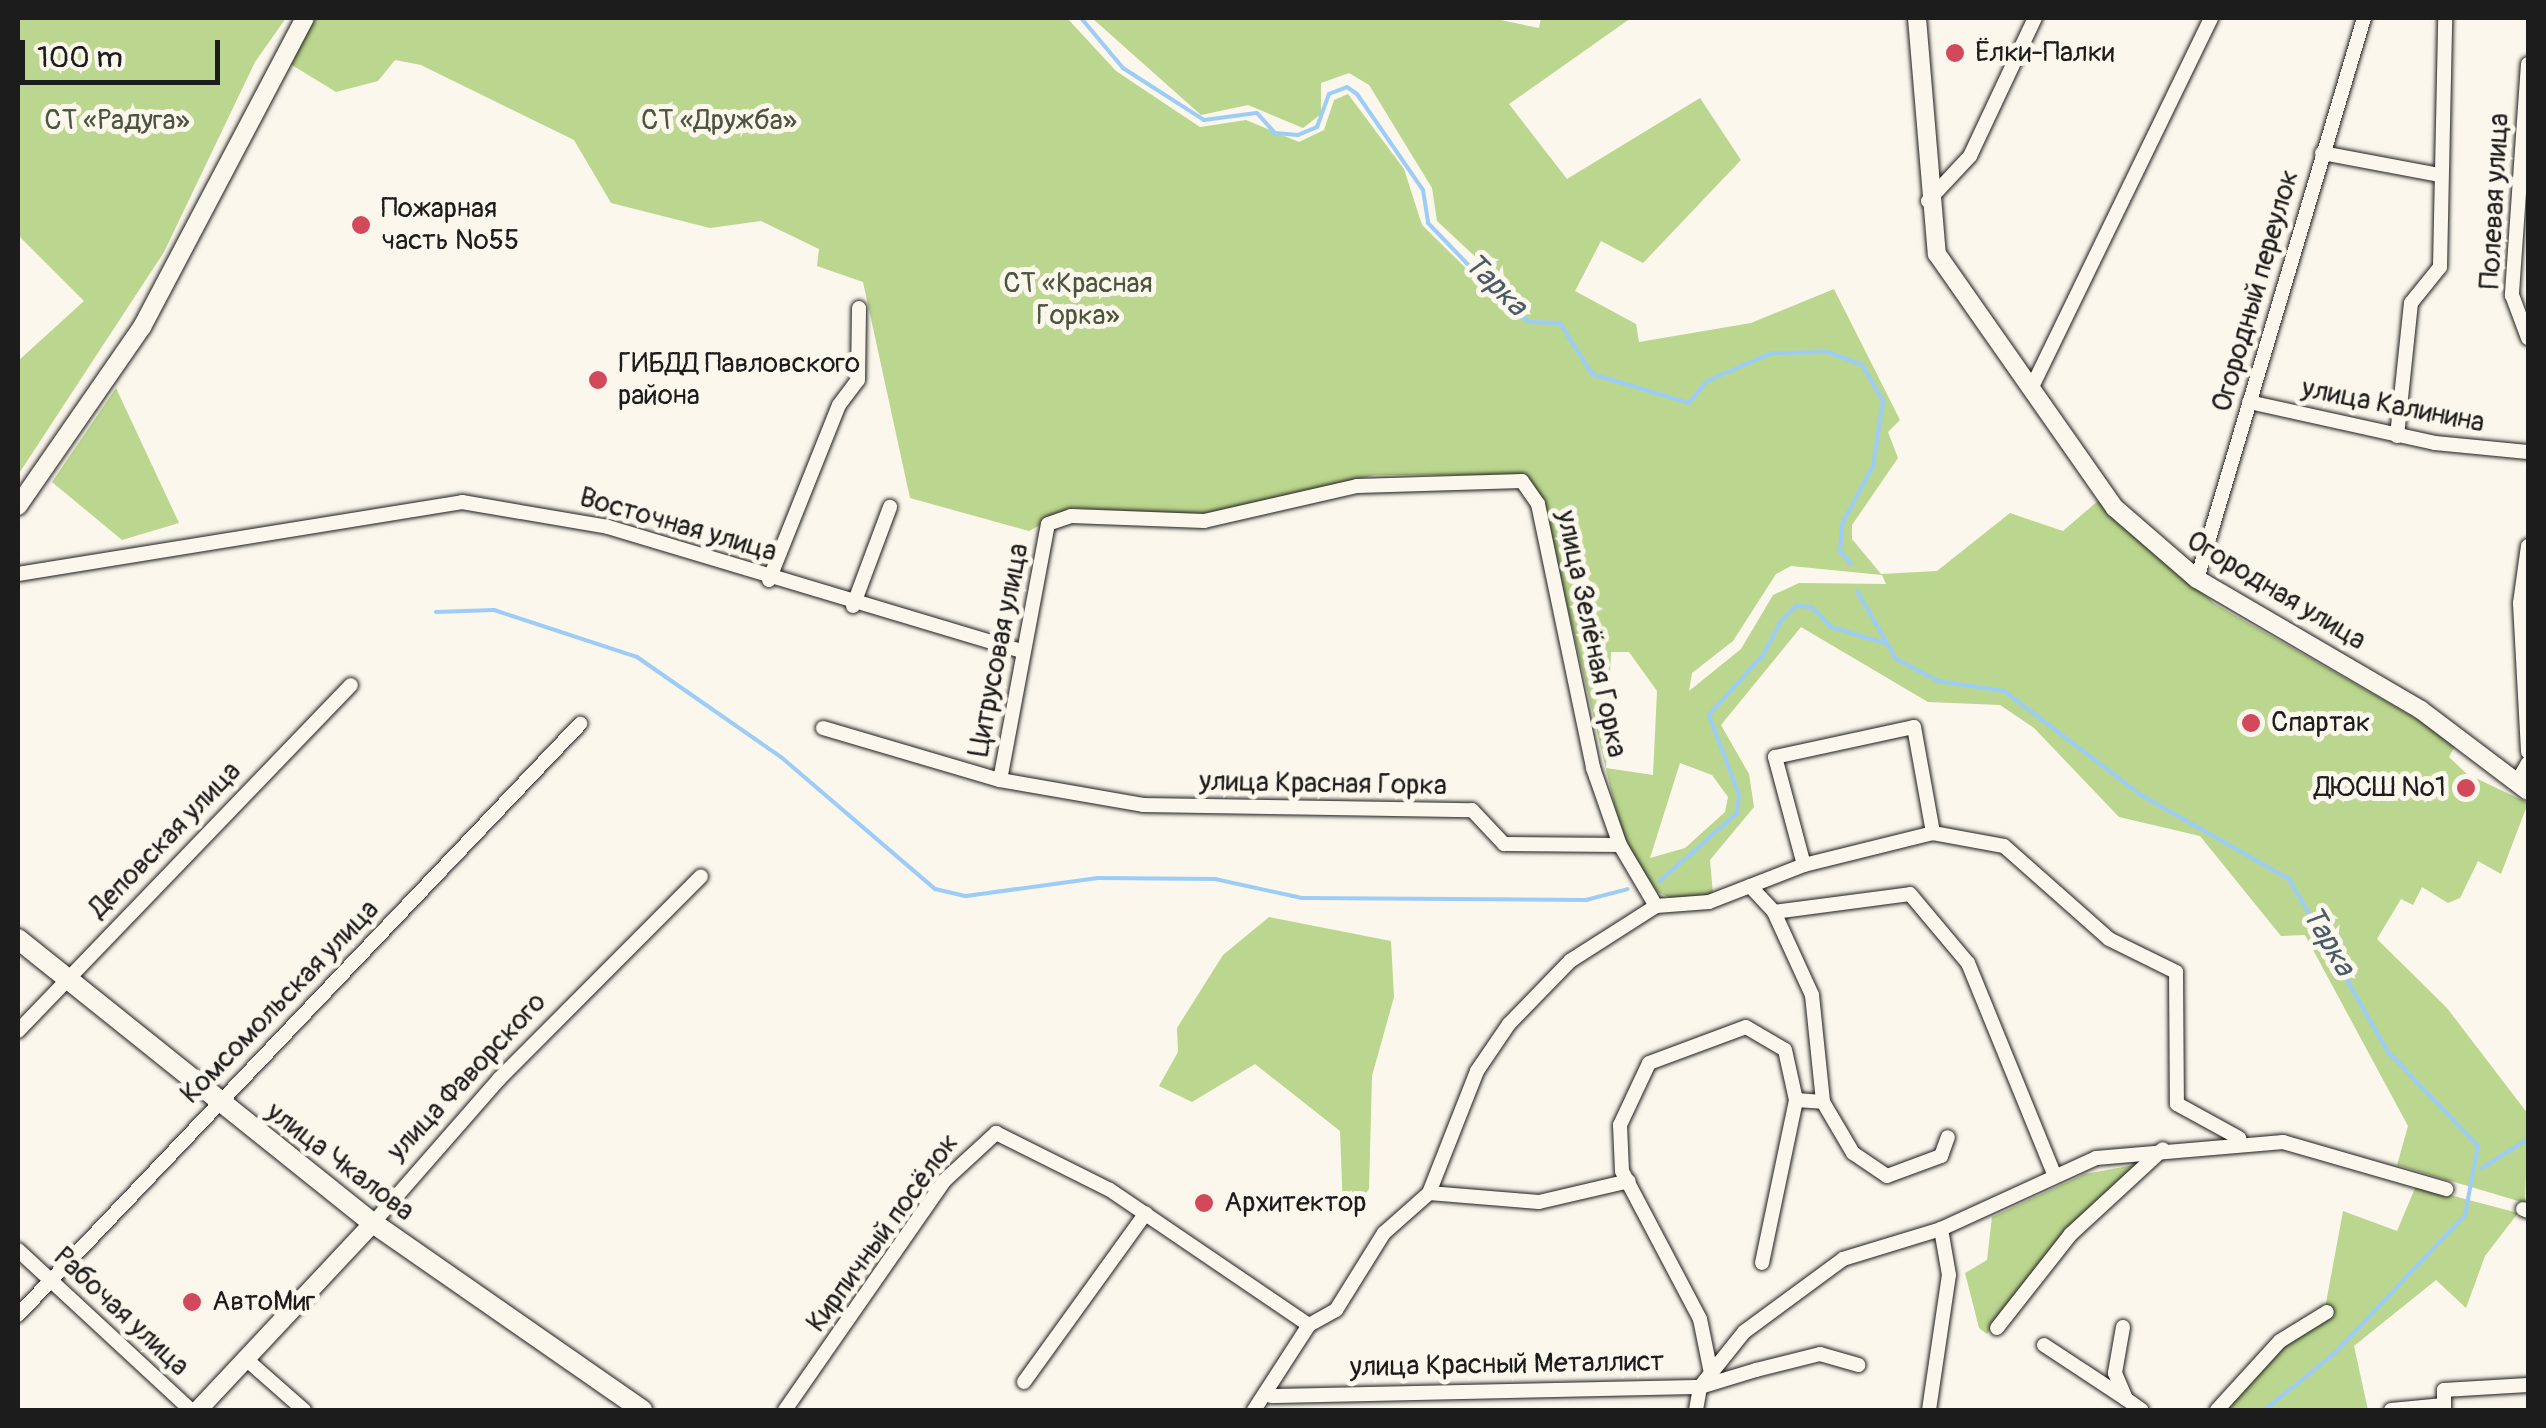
<!DOCTYPE html>
<html>
<head>
<meta charset="utf-8">
<style>
  body { margin:0 }
  #map { position:relative; width:2546px; height:1428px; overflow:hidden; background:#fbf7ec; font-family:Pangolin,sans-serif }
  div>[style] { position:absolute }
  [style*='--x'] { left:calc(var(--x)*1px); top:calc(var(--y)*1px); width:calc(var(--w)*1px); rotate:calc(var(--a)*1deg) }
  .green>* { inset:0; background:#bbd68e }
  .stream>* { height:4px; margin:-2px; padding:0 2px; transform-origin:2px; border-radius:2px; background:#9cccf8 }
  .roads { filter:drop-shadow(0 0 2px #1c1c1c) drop-shadow(0 0 2px #1c1c1c) }
  .minor>* { height:14px; margin:-7px; padding:0 7px; transform-origin:7px; border-radius:7px; background:#fbf7ec }
  .tertiary>* { height:18px; margin:-9px; padding:0 9px; transform-origin:9px; border-radius:9px; background:#fbf7ec }
  .secondary>* { height:20px; margin:-10px; padding:0 10px; transform-origin:10px; border-radius:10px; background:#fbf7ec }
  .dots>* { width:28px; height:28px; translate:-50% -50%; box-sizing:border-box; border:5px solid #fbf7ec; border-radius:50% }
  span { translate:-50% -50%; white-space:nowrap; text-align:center; line-height:1.15; -webkit-text-stroke:10px #fbf7ec; paint-order:stroke }
  .poi-label { font-size:28px; color:#1c1c1c }
  .left { translate:0 -50%; text-align:left }
  .right { translate:-100% -50%; text-align:right }
  .park-label { font-size:28px; color:#4c543e }
  .street-label { font-size:28px; color:#1c1c1c }
  .water-label { font-size:30px; color:#495a69; font-style:italic }
  .frame { position:absolute; inset:0; border:20px solid #1c1c1c; pointer-events:none }
  .scale { position:absolute; left:20px; top:40px; width:200px; height:45px; box-sizing:border-box; border:5px solid #1c1c1c; border-top:0; padding-left:12px; font-size:30px; line-height:35px; white-space:nowrap; color:#1c1c1c; -webkit-text-stroke:8px #fbf7ec; paint-order:stroke }
</style>
</head>
<body>
<div id="map">
  <div class="green">
    <i style="clip-path:polygon(18px 18px,286px 18px,255px 62px,164px 252px,18px 475px,18px 361px,84px 301px,18px 235px)"></i>
    <i style="clip-path:polygon(evenodd,316px 18px,1067px 18px,1116px 71px,1200px 127px,1246px 120px,1299px 142px,1324px 130px,1334px 100px,1348px 94px,1404px 169px,1422px 225px,1486px 288px,1497px 277px,1437px 221px,1432px 188px,1369px 85px,1349px 73px,1321px 83px,1321px 114px,1303px 128px,1248px 105px,1201px 115px,1092px 18px,1491px 18px,1539px 28px,1541px 18px,1631px 18px,1509px 104px,1567px 179px,1700px 98px,1741px 160px,1643px 263px,1601px 241px,1575px 291px,1636px 324px,1639px 342px,1751px 323px,1834px 289px,1900px 420px,1888px 432px,1898px 458px,1852px 525px,1852px 539px,1881px 574px,1937px 571px,2010px 513px,2063px 531px,2100px 499px,2215px 604px,2457px 742px,2449px 757px,2467px 774px,2528px 803px,2501px 874px,2478px 861px,2460px 898px,2448px 903px,2422px 887px,2413px 905px,2401px 899px,2377px 939px,2447px 1008px,2528px 1114px,2525px 1203px,2397px 1165px,2408px 1126px,2305px 935px,2281px 936px,2200px 836px,2119px 817px,2034px 728px,2000px 705px,1928px 702px,1801px 627px,1721px 725px,1749px 774px,1754px 807px,1710px 860px,1713px 894px,1676px 900px,1657px 892px,1623px 841px,1543px 504px,1524px 475px,1375px 475px,1199px 515px,1073px 508px,1029px 531px,910px 498px,863px 282px,817px 266px,819px 249px,761px 221px,710px 228px,611px 203px,574px 140px,421px 65px,395px 60px,378px 81px,336px 92px,287px 62px,316px 18px,1791px 566px,1882px 575px,1886px 584px,1799px 583px,1773px 595px,1741px 649px,1689px 691px,1692px 673px,1733px 641px,1776px 574px,1791px 566px,316px 18px,1611px 652px,1629px 652px,1657px 691px,1653px 775px,1606px 768px,1611px 652px,316px 18px,1680px 763px,1712px 775px,1728px 797px,1725px 812px,1685px 848px,1650px 858px,1680px 763px)"></i>
    <i style="clip-path:polygon(116px 388px,179px 523px,122px 540px,52px 482px)"></i>
    <i style="clip-path:polygon(1269px 917px,1391px 941px,1394px 997px,1372px 1076px,1369px 1189px,1351px 1213px,1343px 1210px,1340px 1131px,1255px 1064px,1192px 1102px,1159px 1086px,1178px 1052px,1177px 1028px,1223px 955px)"></i>
    <i style="clip-path:polygon(2140px 1164px,2064px 1233px,1987px 1334px,1979px 1328px,1965px 1273px,1987px 1260px,1992px 1217px,2085px 1174px)"></i>
    <i style="clip-path:polygon(2416px 1186px,2518px 1213px,2485px 1256px,2466px 1308px,2436px 1280px,2354px 1346px,2368px 1410px,2225px 1410px,2280px 1346px,2323px 1319px,2343px 1211px,2397px 1231px)"></i>
  </div>
  <div class="stream">
    <i style="--x:1081;--y:18;--w:65;--a:50"></i>
    <i style="--x:1123;--y:68;--w:96;--a:32.7"></i>
    <i style="--x:1204;--y:120;--w:53;--a:-7.5"></i>
    <i style="--x:1257;--y:113;--w:27;--a:48"></i>
    <i style="--x:1275;--y:133;--w:23;--a:5"></i>
    <i style="--x:1298;--y:135;--w:21;--a:-23"></i>
    <i style="--x:1317;--y:127;--w:35;--a:-70"></i>
    <i style="--x:1329;--y:94;--w:19;--a:-21"></i>
    <i style="--x:1347;--y:87;--w:12;--a:35"></i>
    <i style="--x:1357;--y:94;--w:116;--a:55.5"></i>
    <i style="--x:1423;--y:190;--w:33;--a:81"></i>
    <i style="--x:1428;--y:223;--w:115;--a:46.1"></i>
    <i style="--x:1508;--y:306;--w:26;--a:37"></i>
    <i style="--x:1529;--y:322;--w:31;--a:2"></i>
    <i style="--x:1560;--y:323;--w:60;--a:57.9"></i>
    <i style="--x:1592;--y:374;--w:101;--a:16.6"></i>
    <i style="--x:1689;--y:403;--w:28;--a:-51"></i>
    <i style="--x:1707;--y:381;--w:71;--a:-23.3"></i>
    <i style="--x:1772;--y:353;--w:55;--a:-1"></i>
    <i style="--x:1827;--y:352;--w:37;--a:20"></i>
    <i style="--x:1862;--y:365;--w:42;--a:59.7"></i>
    <i style="--x:1883;--y:401;--w:66;--a:98.7"></i>
    <i style="--x:1873;--y:466;--w:66;--a:118.1"></i>
    <i style="--x:1842;--y:524;--w:27;--a:94"></i>
    <i style="--x:1840;--y:551;--w:17;--a:50"></i>
    <i style="--x:1857;--y:591;--w:78;--a:60.2"></i>
    <i style="--x:1896;--y:659;--w:47;--a:27.6"></i>
    <i style="--x:1938;--y:681;--w:67;--a:8.6"></i>
    <i style="--x:2004;--y:691;--w:172;--a:37.2"></i>
    <i style="--x:2141;--y:795;--w:170;--a:29.6"></i>
    <i style="--x:2289;--y:879;--w:199;--a:60.2"></i>
    <i style="--x:2388;--y:1052;--w:130;--a:46.2"></i>
    <i style="--x:2478;--y:1146;--w:70;--a:100.7"></i>
    <i style="--x:2465;--y:1215;--w:188;--a:133.3"></i>
    <i style="--x:2336;--y:1352;--w:92;--a:140.8"></i>
    <i style="--x:436;--y:612;--w:58;--a:-2"></i>
    <i style="--x:494;--y:610;--w:151;--a:18.2"></i>
    <i style="--x:637;--y:657;--w:175;--a:34.8"></i>
    <i style="--x:781;--y:757;--w:203;--a:40.6"></i>
    <i style="--x:935;--y:889;--w:32;--a:13"></i>
    <i style="--x:966;--y:896;--w:133;--a:-7.8"></i>
    <i style="--x:1098;--y:878;--w:117;--a:0.5"></i>
    <i style="--x:1215;--y:879;--w:89;--a:12.3"></i>
    <i style="--x:1302;--y:898;--w:284;--a:0.4"></i>
    <i style="--x:1586;--y:900;--w:43;--a:-14.7"></i>
    <i style="--x:1660;--y:881;--w:103;--a:-41.4"></i>
    <i style="--x:1737;--y:813;--w:18;--a:-84"></i>
    <i style="--x:1739;--y:795;--w:85;--a:-110.6"></i>
    <i style="--x:1709;--y:715;--w:81;--a:-48"></i>
    <i style="--x:1763;--y:655;--w:40;--a:-62"></i>
    <i style="--x:1782;--y:620;--w:20;--a:-45"></i>
    <i style="--x:1796;--y:606;--w:16;--a:4"></i>
    <i style="--x:1812;--y:607;--w:28;--a:46"></i>
    <i style="--x:1831;--y:627;--w:55;--a:16.8"></i>
    <i style="--x:2482;--y:1168;--w:54;--a:-32.2"></i>
  </div>
  <div class="roads">
    <div class="minor">
      <i style="--x:2528;--y:64;--w:232;--a:94"></i>
      <i style="--x:2512;--y:295;--w:46;--a:69.6"></i>
      <i style="--x:2322;--y:153;--w:120;--a:10.6"></i>
      <i style="--x:1928;--y:201;--w:62;--a:-47"></i>
      <i style="--x:1970;--y:156;--w:153;--a:-64.8"></i>
      <i style="--x:2032;--y:387;--w:410;--a:-64.1"></i>
      <i style="--x:2249;--y:402;--w:190;--a:12.4"></i>
      <i style="--x:2435;--y:443;--w:93;--a:5.5"></i>
      <i style="--x:2397;--y:436;--w:134;--a:-84"></i>
      <i style="--x:2411;--y:303;--w:46;--a:-51.1"></i>
      <i style="--x:2440;--y:267;--w:249;--a:-88.8"></i>
      <i style="--x:2528;--y:546;--w:58;--a:98"></i>
      <i style="--x:2520;--y:603;--w:149;--a:86.9"></i>
      <i style="--x:18;--y:574;--w:450;--a:-9.2"></i>
      <i style="--x:462;--y:502;--w:148;--a:9.7"></i>
      <i style="--x:608;--y:527;--w:432;--a:16.7"></i>
      <i style="--x:2197;--y:579;--w:585;--a:-73.42"></i>
      <i style="--x:769;--y:580;--w:188;--a:-68.2"></i>
      <i style="--x:839;--y:405;--w:31;--a:-53"></i>
      <i style="--x:858;--y:380;--w:72;--a:-89.2"></i>
      <i style="--x:853;--y:606;--w:106;--a:-69.5"></i>
      <i style="--x:823;--y:728;--w:184;--a:16.4"></i>
      <i style="--x:1000;--y:780;--w:260;--a:-79.4"></i>
      <i style="--x:1048;--y:524;--w:24;--a:-19"></i>
      <i style="--x:1071;--y:516;--w:133;--a:2.2"></i>
      <i style="--x:1204;--y:521;--w:157;--a:-12.9"></i>
      <i style="--x:1357;--y:486;--w:165;--a:-1.7"></i>
      <i style="--x:1522;--y:481;--w:28;--a:55"></i>
      <i style="--x:1538;--y:504;--w:270;--a:78.2"></i>
      <i style="--x:1593;--y:768;--w:82;--a:70.7"></i>
      <i style="--x:1000;--y:780;--w:145;--a:9.9"></i>
      <i style="--x:1143;--y:805;--w:329;--a:0.9"></i>
      <i style="--x:1472;--y:810;--w:47;--a:46.7"></i>
      <i style="--x:1504;--y:844;--w:116;--a:0.5"></i>
      <i style="--x:1620;--y:845;--w:71;--a:59.5"></i>
      <i style="--x:2517;--y:782;--w:22;--a:-60"></i>
      <i style="--x:1804;--y:865;--w:112;--a:-105"></i>
      <i style="--x:1775;--y:757;--w:142;--a:-12.2"></i>
      <i style="--x:1914;--y:727;--w:108;--a:79.8"></i>
      <i style="--x:1750;--y:886;--w:35;--a:47"></i>
      <i style="--x:1774;--y:912;--w:91;--a:65.4"></i>
      <i style="--x:1812;--y:995;--w:108;--a:84.1"></i>
      <i style="--x:1823;--y:1102;--w:59;--a:59.5"></i>
      <i style="--x:1853;--y:1153;--w:41;--a:34.1"></i>
      <i style="--x:1887;--y:1176;--w:58;--a:-20.3"></i>
      <i style="--x:1941;--y:1156;--w:20;--a:-70"></i>
      <i style="--x:1656;--y:906;--w:53;--a:-4.3"></i>
      <i style="--x:1709;--y:902;--w:102;--a:-21.3"></i>
      <i style="--x:1804;--y:865;--w:133;--a:-13.9"></i>
      <i style="--x:1933;--y:833;--w:72;--a:10.4"></i>
      <i style="--x:2004;--y:846;--w:140;--a:41.5"></i>
      <i style="--x:2109;--y:939;--w:75;--a:26.2"></i>
      <i style="--x:2176;--y:972;--w:132;--a:89.6"></i>
      <i style="--x:2177;--y:1104;--w:71;--a:28.7"></i>
      <i style="--x:1774;--y:912;--w:137;--a:-7.5"></i>
      <i style="--x:1910;--y:894;--w:90;--a:50"></i>
      <i style="--x:1968;--y:963;--w:228;--a:67.8"></i>
      <i style="--x:18;--y:1031;--w:480;--a:-46.1"></i>
      <i style="--x:1429;--y:1193;--w:110;--a:4.7"></i>
      <i style="--x:1539;--y:1202;--w:92;--a:-13.1"></i>
      <i style="--x:2523;--y:1209;--w:5;--a:22"></i>
      <i style="--x:373;--y:1223;--w:191;--a:-48.8"></i>
      <i style="--x:499;--y:1079;--w:286;--a:-45.1"></i>
      <i style="--x:18;--y:1250;--w:236;--a:42.8"></i>
      <i style="--x:1762;--y:1263;--w:167;--a:-78.2"></i>
      <i style="--x:1796;--y:1100;--w:27;--a:4"></i>
      <i style="--x:18;--y:1315;--w:816;--a:-46.44"></i>
      <i style="--x:1309;--y:1325;--w:31;--a:-29"></i>
      <i style="--x:1336;--y:1310;--w:91;--a:-58.1"></i>
      <i style="--x:1384;--y:1233;--w:60;--a:-41.6"></i>
      <i style="--x:1429;--y:1193;--w:131;--a:-68.5"></i>
      <i style="--x:1477;--y:1071;--w:57;--a:-55.8"></i>
      <i style="--x:1509;--y:1024;--w:88;--a:-45.9"></i>
      <i style="--x:1570;--y:961;--w:102;--a:-32.6"></i>
      <i style="--x:2123;--y:1327;--w:47;--a:99.9"></i>
      <i style="--x:2115;--y:1373;--w:28;--a:67"></i>
      <i style="--x:2126;--y:1399;--w:19;--a:35"></i>
      <i style="--x:1997;--y:1328;--w:120;--a:-51.8"></i>
      <i style="--x:2071;--y:1234;--w:125;--a:-42.7"></i>
      <i style="--x:2044;--y:1345;--w:98;--a:33.4"></i>
      <i style="--x:247;--y:1360;--w:76;--a:41.3"></i>
      <i style="--x:1711;--y:1373;--w:55;--a:-101.5"></i>
      <i style="--x:1700;--y:1319;--w:167;--a:-117.8"></i>
      <i style="--x:1622;--y:1171;--w:46;--a:-92.5"></i>
      <i style="--x:1620;--y:1125;--w:68;--a:-64.9"></i>
      <i style="--x:1649;--y:1063;--w:103;--a:-20.4"></i>
      <i style="--x:1746;--y:1027;--w:45;--a:30.5"></i>
      <i style="--x:1785;--y:1050;--w:51;--a:77.6"></i>
      <i style="--x:1024;--y:1382;--w:208;--a:-54.2"></i>
      <i style="--x:1271;--y:1396;--w:429;--a:-1.2"></i>
      <i style="--x:1700;--y:1387;--w:70;--a:-51.3"></i>
      <i style="--x:1744;--y:1332;--w:123;--a:-36.4"></i>
      <i style="--x:1843;--y:1259;--w:102;--a:-17"></i>
      <i style="--x:1941;--y:1229;--w:170;--a:-24.6"></i>
      <i style="--x:2096;--y:1158;--w:188;--a:-4.9"></i>
      <i style="--x:2283;--y:1142;--w:170;--a:16.1"></i>
      <i style="--x:785;--y:1410;--w:279;--a:-55.2"></i>
      <i style="--x:944;--y:1181;--w:71;--a:-42.7"></i>
      <i style="--x:996;--y:1133;--w:127;--a:26.6"></i>
      <i style="--x:1110;--y:1190;--w:240;--a:34.2"></i>
      <i style="--x:1254;--y:1410;--w:101;--a:-57.1"></i>
      <i style="--x:1696;--y:1410;--w:23;--a:-80"></i>
      <i style="--x:1700;--y:1387;--w:59;--a:-16.9"></i>
      <i style="--x:1756;--y:1370;--w:66;--a:-14"></i>
      <i style="--x:1820;--y:1354;--w:40;--a:16"></i>
      <i style="--x:1929;--y:1410;--w:136;--a:-81.6"></i>
      <i style="--x:1949;--y:1275;--w:47;--a:-99.9"></i>
      <i style="--x:2217;--y:1410;--w:93;--a:-47.6"></i>
      <i style="--x:2280;--y:1341;--w:55;--a:-31.7"></i>
      <i style="--x:2391;--y:1410;--w:53;--a:-5.4"></i>
      <i style="--x:2444;--y:1410;--w:20;--a:-90"></i>
      <i style="--x:2444;--y:1390;--w:84;--a:-3.4"></i>
    </div>
    <div class="tertiary">
      <i style="--x:1917;--y:18;--w:237;--a:85.2"></i>
      <i style="--x:1937;--y:254;--w:310;--a:55"></i>
      <i style="--x:2115;--y:508;--w:108;--a:40.9"></i>
      <i style="--x:2197;--y:579;--w:259;--a:30.3"></i>
      <i style="--x:2421;--y:710;--w:134;--a:37.1"></i>
      <i style="--x:18;--y:506;--w:218;--a:-55.3"></i>
      <i style="--x:142;--y:327;--w:349;--a:-62.2"></i>
      <i style="--x:198;--y:1410;--w:256;--a:-46.9"></i>
    </div>
    <div class="secondary">
      <i style="--x:18;--y:939;--w:455;--a:38.7"></i>
      <i style="--x:373;--y:1223;--w:328;--a:34.8"></i>
    </div>
  </div>
  <div class="dots">
    <i style="left:1955px;top:53px;background:#d1495b"></i>
    <i style="left:361px;top:225px;background:#d1495b"></i>
    <i style="left:598px;top:380px;background:#d1495b"></i>
    <i style="left:2251px;top:723px;background:#d1495b"></i>
    <i style="left:2466px;top:788px;background:#d1495b"></i>
    <i style="left:1204px;top:1203px;background:#d1495b"></i>
    <i style="left:192px;top:1302px;background:#d1495b"></i>
  </div>
  <div class="poi-label">
    <span class="left" style="left:1975px;top:53px">Ёлки-Палки</span>
    <span class="left" style="left:381px;top:225px">Пожарная<br>часть №55</span>
    <span class="left" style="left:618px;top:380px">ГИБДД Павловского<br>района</span>
    <span class="left" style="left:2271px;top:723px">Спартак</span>
    <span class="right" style="left:2446px;top:788px">ДЮСШ №1</span>
    <span class="left" style="left:1224px;top:1203px">Архитектор</span>
    <span class="left" style="left:212px;top:1302px">АвтоМиг</span>
  </div>
  <div class="park-label">
    <span style="left:117px;top:121px">СТ «Радуга»</span>
    <span style="left:719px;top:121px">СТ «Дружба»</span>
    <span style="left:1078px;top:300px">СТ «Красная<br>Горка»</span>
  </div>
  <div class="street-label">
    <span style="left:2495px;top:201px;rotate:-87deg">Полевая улица</span>
    <span style="left:2256px;top:291px;rotate:-74deg">Огородный переулок</span>
    <span style="left:2393px;top:406px;rotate:11deg">улица Калинина</span>
    <span style="left:678px;top:525px;rotate:16deg">Восточная улица</span>
    <span style="left:2276px;top:591px;rotate:31deg">Огородная улица</span>
    <span style="left:1591px;top:634px;rotate:78deg">улица Зелёная Горка</span>
    <span style="left:999px;top:650px;rotate:-79deg">Цитрусовая улица</span>
    <span style="left:1323px;top:784px;rotate:1deg">улица Красная Горка</span>
    <span style="left:165px;top:840px;rotate:-46deg">Деповская улица</span>
    <span style="left:280px;top:1002px;rotate:-46deg">Комсомольская улица</span>
    <span style="left:467px;top:1077px;rotate:-47deg">улица Фаворского</span>
    <span style="left:340px;top:1162px;rotate:37deg">улица Чкалова</span>
    <span style="left:883px;top:1233px;rotate:-54deg">Кирпичный посёлок</span>
    <span style="left:121px;top:1312px;rotate:43deg">Рабочая улица</span>
    <span style="left:1507px;top:1365px;rotate:-1deg">улица Красный Металлист</span>
  </div>
  <div class="water-label">
    <span style="left:1495px;top:285px;rotate:45deg">Тарка</span>
    <span style="left:2328px;top:941px;rotate:60deg">Тарка</span>
  </div>
  <div class="frame"></div>
  <div class="scale">100 m</div>
</div>
</body>
</html>
